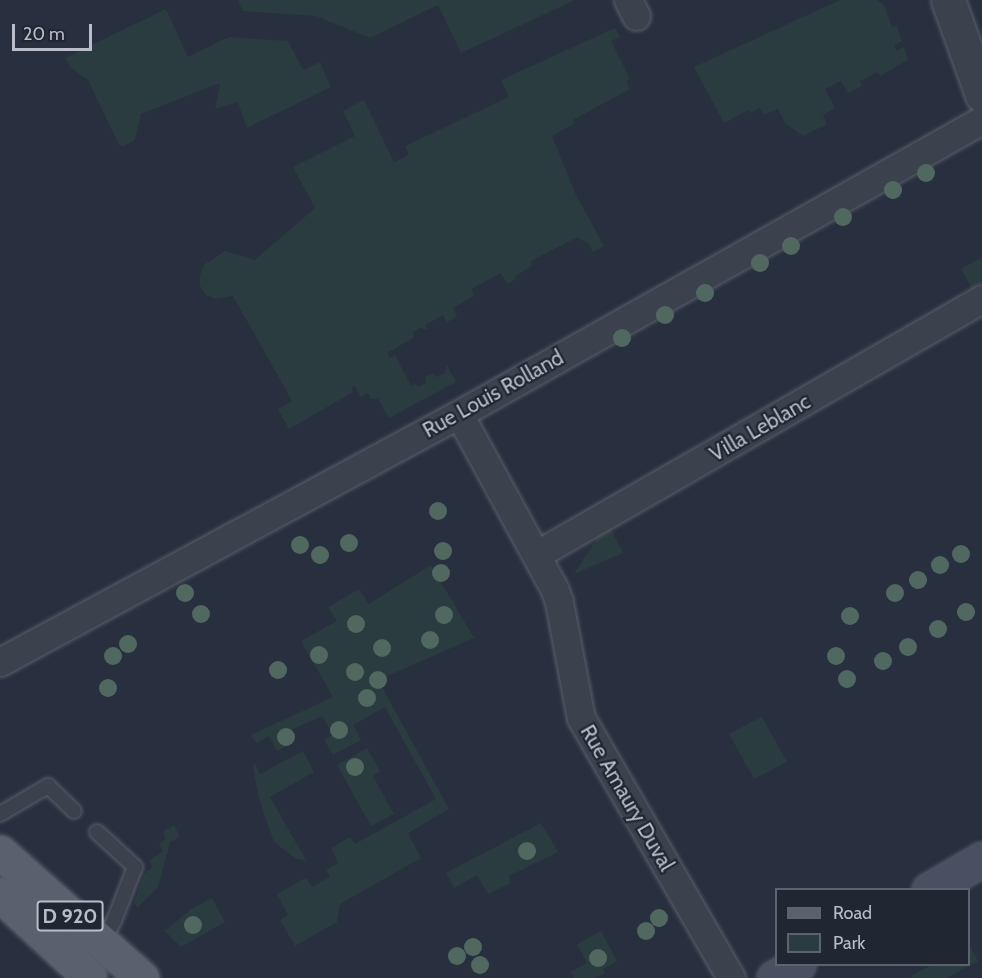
<!DOCTYPE html>
<html>
<head>
<meta charset="utf-8">
<style>
  body { margin:0 }
  #map { position:relative; width:982px; height:978px; overflow:hidden; background:#282f3e; font-family:Cabin,sans-serif }
  div>[style] { position:absolute }
  [style*='--x'] { left:calc(var(--x)*1px); top:calc(var(--y)*1px); width:calc(var(--w)*1px); rotate:calc(var(--a)*1deg) }
  .green>* { inset:0; background:#2b3c40 }
  .roads { filter:drop-shadow(0 0 2px #5a5f6c) drop-shadow(0 0 2px #5a5f6c) }
  .service>* { height:14px; margin:-7px; padding:0 7px; transform-origin:7px; border-radius:7px; background:#3c414e }
  .minor>* { height:27px; margin:-13.5px; padding:0 13.5px; transform-origin:13.5px; border-radius:13.5px; background:#3c414e }
  .tertiary>* { height:33px; margin:-16.5px; padding:0 16.5px; transform-origin:16.5px; border-radius:16.5px; background:#3c414e }
  .secondary>* { height:33px; margin:-16.5px; padding:0 16.5px; transform-origin:16.5px; border-radius:16.5px; background:#4a5061 }
  .primary>* { height:33px; margin:-16.5px; padding:0 16.5px; transform-origin:16.5px; border-radius:16.5px; background:#5a606e }
  .trees>* { width:18px; height:18px; margin:-9px; border-radius:50%; background:#516861 }
  span { translate:-50% -50%; white-space:nowrap; text-align:center; line-height:1.15; -webkit-text-stroke:4.5px #212633; paint-order:stroke }
  .shield-label span { padding:2px 4px; background:#212633; border:2px solid; border-radius:4px; -webkit-text-stroke-width:0 }
  .shield-label { font-size:20px; color:#b8bdc9; font-weight:700 }
  .street-label { font-size:21px; color:#b8bdc9 }
  .legend { position:absolute; left:775px; top:888px; width:195px; height:78px; box-sizing:border-box; background:#212633; border:2px solid #5d626f; margin:0; padding:8px 10px; list-style:none; font-size:18px; color:#b8bdc9 }
  .legend li { display:flex; align-items:center; gap:12px; height:30px }
  .legend b { width:30px; border:2px solid #5d626f }
  .scale { position:absolute; left:12px; top:24px; width:80px; height:27px; box-sizing:border-box; border:3px solid #b8bdc9; border-top:0; padding-left:8px; font-size:18px; line-height:21px; white-space:nowrap; color:#b8bdc9; -webkit-text-stroke:4px #212633; paint-order:stroke }
</style>
</head>
<body>
<div id="map">
  <div class="green">
    <i style="clip-path:polygon(238px 0,575px 0,461px 53px,438px 5px,370px 38px,316px 16px,243px 11px)"></i>
    <i style="clip-path:polygon(840px 0,877px 0,884px 5px,892px 27px,897px 26px,902px 41px,894px 45px,897px 51px,904px 47px,908px 60px,880px 76px,877px 72px,860px 81px,862px 86px,848px 93px,841px 81px,825px 89px,835px 108px,823px 115px,827px 124px,803px 136px,785px 123px,778px 109px,764px 115px,760px 108px,750px 113px,748px 110px,724px 123px,694px 67px)"></i>
    <i style="clip-path:polygon(166px 9px,188px 57px,229px 37px,288px 41px,303px 70px,320px 62px,331px 87px,247px 128px,238px 102px,215px 109px,220px 85px,217px 84px,141px 114px,135px 140px,123px 146px,119px 145px,88px 80px,71px 68px,65px 58px)"></i>
    <i style="clip-path:polygon(615px 28px,620px 37px,611px 41px,630px 79px,626px 81px,630px 89px,573px 120px,574px 124px,552px 136px,576px 195px,604px 246px,593px 252px,589px 244px,577px 237px,531px 261px,532px 266px,515px 276px,516px 279px,507px 284px,501px 273px,471px 289px,474px 296px,453px 308px,457px 317px,447px 322px,443px 315px,425px 325px,428px 330px,420px 328px,413px 332px,413px 338px,387px 353px,390px 358px,395px 355px,411px 386px,414px 383px,418px 387px,426px 383px,426px 377px,432px 374px,437px 377px,445px 373px,447px 365px,456px 382px,389px 418px,378px 399px,371px 399px,368px 393px,361px 397px,355px 386px,351px 388px,353px 392px,289px 429px,278px 409px,292px 401px,233px 296px,215px 299px,206px 295px,200px 286px,200px 275px,205px 264px,225px 251px,255px 260px,315px 208px,293px 167px,355px 136px,343px 111px,364px 100px,394px 162px,409px 155px,405px 146px,509px 97px,501px 80px)"></i>
    <i style="clip-path:polygon(982px 257px,982px 283px,972px 289px,961px 269px)"></i>
    <i style="clip-path:polygon(610px 527px,623px 553px,574px 574px,602px 531px)"></i>
    <i style="clip-path:polygon(431px 565px,474px 638px,378px 680px,449px 809px,408px 833px,421px 858px,340px 904px,337px 922px,295px 946px,280px 920px,288px 915px,277px 894px,306px 878px,312px 887px,330px 877px,326px 870px,338px 863px,331px 848px,350px 837px,355px 844px,436px 799px,385px 707px,353px 725px,361px 740px,333px 755px,324px 740px,333px 735px,322px 716px,285px 733px,291px 744px,277px 751px,269px 736px,256px 743px,251px 735px,333px 697px,301px 641px,337px 621px,328px 607px,359px 589px,369px 604px)"></i>
    <i style="clip-path:polygon(762px 717px,787px 762px,754px 779px,729px 734px)"></i>
    <i style="clip-path:polygon(367px 748px,380px 771px,373px 776px,394px 814px,371px 826px,337px 765px)"></i>
    <i style="clip-path:polygon(303px 751px,314px 772px,270px 797px,306px 860px,303px 860px,296px 859px,274px 842px,259px 799px,253px 767px,254px 762px,260px 774px)"></i>
    <i style="clip-path:polygon(541px 823px,558px 852px,509px 876px,511px 883px,488px 894px,477px 875px,454px 888px,446px 873px)"></i>
    <i style="clip-path:polygon(174px 825px,180px 837px,170px 842px,158px 887px,138px 908px,134px 903px,144px 875px,152px 867px,149px 861px,163px 851px,159px 844px,166px 839px,163px 832px)"></i>
    <i style="clip-path:polygon(212px 898px,225px 922px,181px 947px,165px 931px,191px 909px)"></i>
    <i style="clip-path:polygon(601px 931px,617px 961px,603px 969px,605px 973px,596px 978px,574px 978px,570px 972px,587px 963px,577px 944px)"></i>
    <i style="clip-path:polygon(969px 944px,978px 961px,947px 978px,913px 978px,911px 976px,932px 965px,968px 964px)"></i>
  </div>
  <div class="roads">
    <div class="service">
      <i style="--x:0;--y:814;--w:56;--a:-30.3"></i>
      <i style="--x:48;--y:786;--w:36;--a:44"></i>
      <i style="--x:97;--y:832;--w:52;--a:42.6"></i>
      <i style="--x:135;--y:867;--w:58;--a:111.3"></i>
      <i style="--x:114;--y:921;--w:24;--a:120"></i>
    </div>
    <div class="minor">
      <i style="--x:628;--y:0;--w:18;--a:63"></i>
      <i style="--x:459;--y:414;--w:198;--a:61.4"></i>
      <i style="--x:554;--y:588;--w:15;--a:70"></i>
      <i style="--x:559;--y:602;--w:118;--a:79.3"></i>
      <i style="--x:581;--y:718;--w:300;--a:60"></i>
      <i style="--x:536;--y:555;--w:514;--a:-29.86"></i>
      <i style="--x:0;--y:662;--w:522;--a:-28.38"></i>
      <i style="--x:459;--y:414;--w:600;--a:-29.34"></i>
    </div>
    <div class="tertiary">
      <i style="--x:948;--y:0;--w:101;--a:70.3"></i>
    </div>
    <div class="secondary">
      <i style="--x:929;--y:890;--w:61;--a:-30.3"></i>
      <i style="--x:774;--y:978;--w:28;--a:-30"></i>
    </div>
    <div class="primary">
      <i style="--x:0;--y:852;--w:190;--a:41.6"></i>
      <i style="--x:0;--y:895;--w:122;--a:42.7"></i>
    </div>
  </div>
  <div class="trees">
    <i style="left:926px;top:173px"></i>
    <i style="left:893px;top:190px"></i>
    <i style="left:843px;top:217px"></i>
    <i style="left:791px;top:246px"></i>
    <i style="left:760px;top:263px"></i>
    <i style="left:705px;top:293px"></i>
    <i style="left:665px;top:315px"></i>
    <i style="left:622px;top:338px"></i>
    <i style="left:438px;top:511px"></i>
    <i style="left:349px;top:543px"></i>
    <i style="left:300px;top:545px"></i>
    <i style="left:443px;top:551px"></i>
    <i style="left:961px;top:554px"></i>
    <i style="left:320px;top:555px"></i>
    <i style="left:940px;top:565px"></i>
    <i style="left:441px;top:573px"></i>
    <i style="left:918px;top:580px"></i>
    <i style="left:185px;top:593px"></i>
    <i style="left:895px;top:593px"></i>
    <i style="left:966px;top:612px"></i>
    <i style="left:201px;top:614px"></i>
    <i style="left:444px;top:615px"></i>
    <i style="left:850px;top:616px"></i>
    <i style="left:356px;top:624px"></i>
    <i style="left:938px;top:629px"></i>
    <i style="left:430px;top:640px"></i>
    <i style="left:128px;top:644px"></i>
    <i style="left:908px;top:647px"></i>
    <i style="left:382px;top:648px"></i>
    <i style="left:319px;top:655px"></i>
    <i style="left:113px;top:656px"></i>
    <i style="left:836px;top:656px"></i>
    <i style="left:883px;top:661px"></i>
    <i style="left:278px;top:670px"></i>
    <i style="left:355px;top:672px"></i>
    <i style="left:847px;top:679px"></i>
    <i style="left:378px;top:680px"></i>
    <i style="left:108px;top:688px"></i>
    <i style="left:367px;top:698px"></i>
    <i style="left:339px;top:730px"></i>
    <i style="left:286px;top:737px"></i>
    <i style="left:355px;top:767px"></i>
    <i style="left:527px;top:851px"></i>
    <i style="left:659px;top:918px"></i>
    <i style="left:193px;top:925px"></i>
    <i style="left:646px;top:931px"></i>
    <i style="left:473px;top:947px"></i>
    <i style="left:457px;top:956px"></i>
    <i style="left:598px;top:958px"></i>
    <i style="left:480px;top:965px"></i>
  </div>
  <div class="shield-label">
    <span style="left:70px;top:916px">D 920</span>
  </div>
  <div class="street-label">
    <span style="left:493px;top:394px;rotate:-29deg">Rue Louis Rolland</span>
    <span style="left:760px;top:428px;rotate:-30deg">Villa Leblanc</span>
    <span style="left:627px;top:798px;rotate:60deg">Rue Amaury Duval</span>
  </div>
  <ul class="legend">
  <li><b style="height:8px;background:#5a606e"></b>Road</li>
  <li><b style="height:16px;background:#2b3c40"></b>Park</li>
  </ul>
  <div class="scale">20 m</div>
</div>
</body>
</html>
